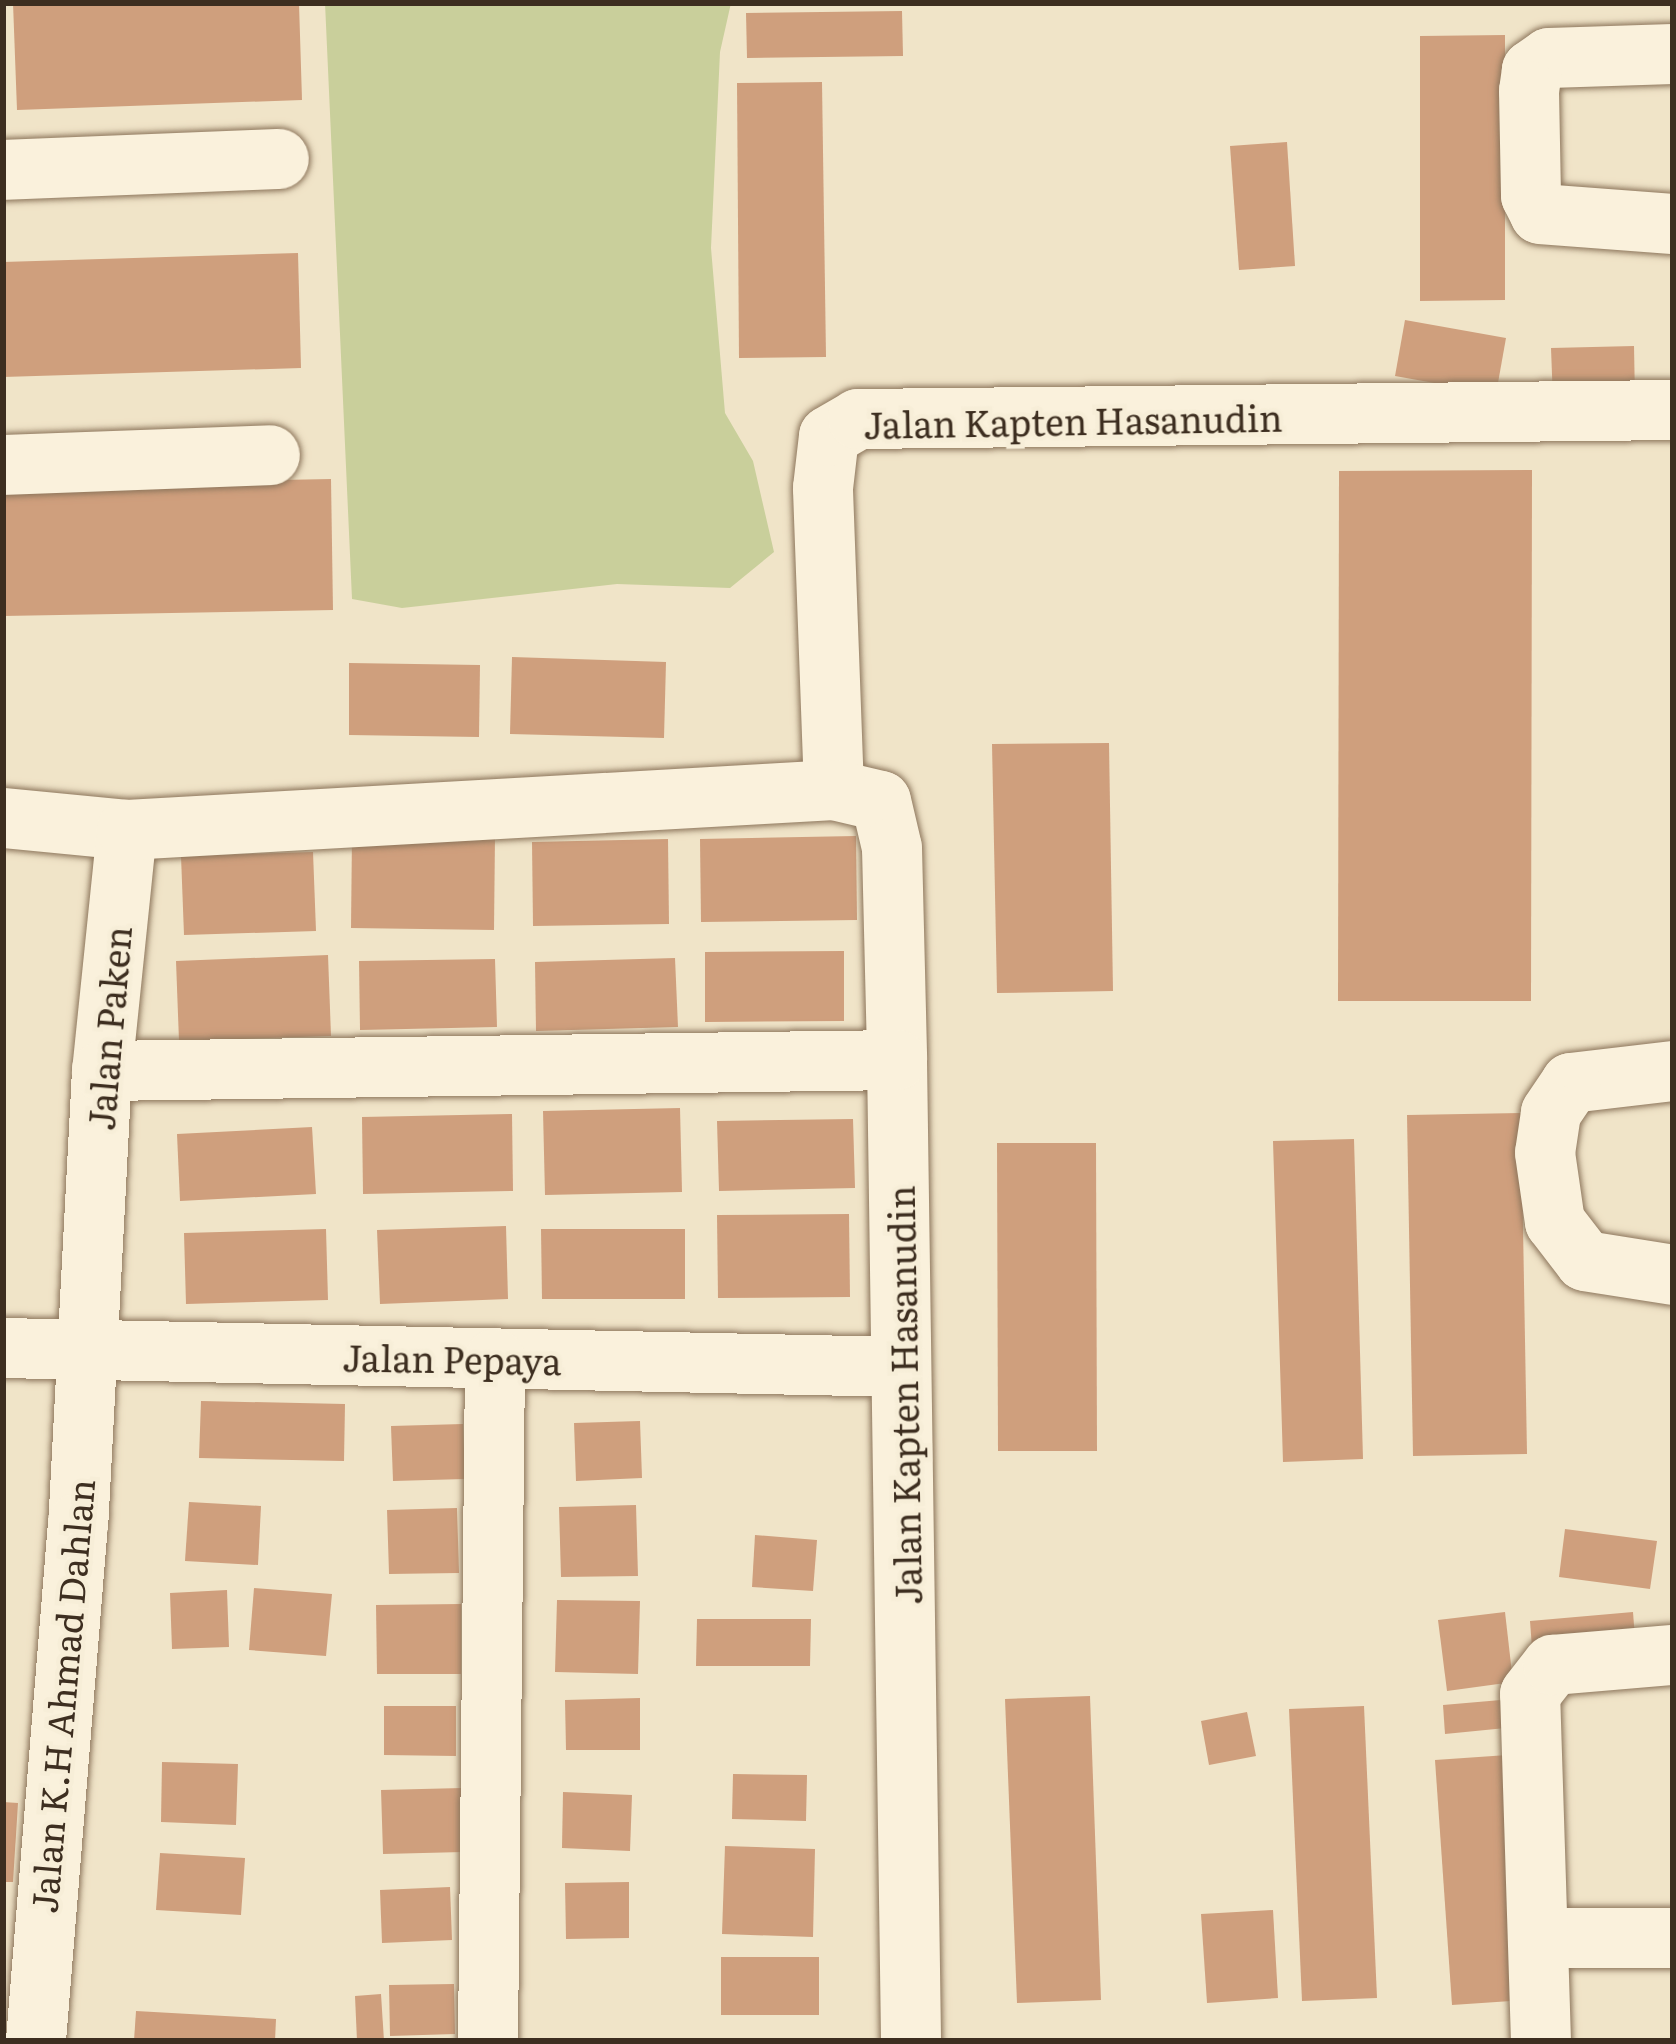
<!DOCTYPE html>
<html>
<head>
<meta charset="utf-8">
<style>
  body { margin:0 }
  #map { position:relative; width:1676px; height:2044px; overflow:hidden; background:#f0e4c8; font-family:Literata,serif }
  div>[style] { position:absolute }
  [style*='--x'] { left:calc(var(--x)*1px); top:calc(var(--y)*1px); width:calc(var(--w)*1px); rotate:calc(var(--a)*1deg) }
  .green>* { inset:0; background:#c9cf9b }
  .building>* { inset:0; background:#cf9f7d }
  .roads { filter:drop-shadow(0 0 3px #8d765c) drop-shadow(0 0 3px #8d765c) }
  .minor>* { height:60px; margin:-30px; padding:0 30px; transform-origin:30px; border-radius:30px; background:#faf1dc }
  span { translate:-50% -50%; white-space:nowrap; text-align:center; line-height:1.15; -webkit-text-stroke:9px #f7eed8; paint-order:stroke }
  .street-label { font-size:36px; color:#3d2e20 }
  .frame { position:absolute; inset:0; border:6px solid #3d2e20; pointer-events:none }
</style>
</head>
<body>
<div id="map">
  <div class="green">
    <i style="clip-path:polygon(325px 3px,731px 3px,720px 52px,711px 248px,725px 413px,753px 461px,774px 552px,730px 588px,617px 584px,402px 608px,352px 599px)"></i>
  </div>
  <div class="building">
    <i style="clip-path:polygon(13px 3px,299px 3px,302px 100px,17px 110px)"></i>
    <i style="clip-path:polygon(902px 11px,903px 56px,747px 58px,746px 13px)"></i>
    <i style="clip-path:polygon(1505px 35px,1505px 300px,1420px 301px,1420px 36px)"></i>
    <i style="clip-path:polygon(822px 82px,826px 357px,739px 358px,737px 83px)"></i>
    <i style="clip-path:polygon(1287px 142px,1295px 266px,1239px 270px,1230px 146px)"></i>
    <i style="clip-path:polygon(298px 253px,301px 368px,3px 377px,3px 262px)"></i>
    <i style="clip-path:polygon(1405px 320px,1506px 338px,1496px 394px,1395px 376px)"></i>
    <i style="clip-path:polygon(1634px 346px,1635px 399px,1553px 401px,1551px 348px)"></i>
    <i style="clip-path:polygon(1532px 470px,1531px 1001px,1338px 1001px,1339px 471px)"></i>
    <i style="clip-path:polygon(331px 479px,333px 610px,3px 616px,3px 485px)"></i>
    <i style="clip-path:polygon(512px 657px,666px 662px,664px 738px,510px 734px)"></i>
    <i style="clip-path:polygon(349px 663px,480px 665px,479px 737px,349px 735px)"></i>
    <i style="clip-path:polygon(1109px 743px,1113px 991px,997px 993px,992px 744px)"></i>
    <i style="clip-path:polygon(352px 835px,495px 836px,494px 930px,351px 928px)"></i>
    <i style="clip-path:polygon(856px 836px,857px 920px,701px 922px,700px 839px)"></i>
    <i style="clip-path:polygon(668px 839px,669px 924px,533px 926px,532px 842px)"></i>
    <i style="clip-path:polygon(313px 852px,316px 931px,184px 935px,181px 856px)"></i>
    <i style="clip-path:polygon(844px 951px,844px 1021px,705px 1022px,705px 952px)"></i>
    <i style="clip-path:polygon(328px 955px,331px 1036px,179px 1041px,176px 961px)"></i>
    <i style="clip-path:polygon(675px 958px,678px 1027px,536px 1031px,535px 962px)"></i>
    <i style="clip-path:polygon(495px 959px,497px 1027px,360px 1030px,359px 961px)"></i>
    <i style="clip-path:polygon(680px 1108px,682px 1192px,545px 1195px,543px 1111px)"></i>
    <i style="clip-path:polygon(1521px 1113px,1527px 1454px,1413px 1456px,1407px 1115px)"></i>
    <i style="clip-path:polygon(512px 1114px,513px 1191px,363px 1194px,362px 1117px)"></i>
    <i style="clip-path:polygon(853px 1119px,855px 1188px,719px 1191px,717px 1121px)"></i>
    <i style="clip-path:polygon(312px 1127px,316px 1194px,180px 1201px,177px 1134px)"></i>
    <i style="clip-path:polygon(1354px 1139px,1363px 1459px,1283px 1462px,1273px 1141px)"></i>
    <i style="clip-path:polygon(997px 1143px,1096px 1143px,1097px 1451px,998px 1451px)"></i>
    <i style="clip-path:polygon(849px 1214px,850px 1297px,718px 1298px,717px 1215px)"></i>
    <i style="clip-path:polygon(506px 1226px,508px 1299px,380px 1304px,377px 1230px)"></i>
    <i style="clip-path:polygon(326px 1229px,328px 1300px,186px 1304px,184px 1233px)"></i>
    <i style="clip-path:polygon(541px 1229px,685px 1229px,685px 1299px,542px 1299px)"></i>
    <i style="clip-path:polygon(201px 1401px,345px 1404px,344px 1461px,199px 1458px)"></i>
    <i style="clip-path:polygon(640px 1421px,642px 1478px,576px 1481px,574px 1423px)"></i>
    <i style="clip-path:polygon(463px 1424px,465px 1479px,393px 1481px,391px 1426px)"></i>
    <i style="clip-path:polygon(189px 1502px,261px 1506px,258px 1565px,185px 1561px)"></i>
    <i style="clip-path:polygon(636px 1505px,638px 1576px,561px 1577px,559px 1507px)"></i>
    <i style="clip-path:polygon(457px 1508px,459px 1573px,389px 1574px,387px 1510px)"></i>
    <i style="clip-path:polygon(1565px 1529px,1657px 1541px,1650px 1589px,1559px 1577px)"></i>
    <i style="clip-path:polygon(755px 1535px,817px 1540px,813px 1591px,752px 1587px)"></i>
    <i style="clip-path:polygon(254px 1588px,332px 1594px,326px 1656px,249px 1650px)"></i>
    <i style="clip-path:polygon(227px 1590px,229px 1647px,172px 1649px,170px 1593px)"></i>
    <i style="clip-path:polygon(557px 1600px,640px 1601px,638px 1674px,555px 1672px)"></i>
    <i style="clip-path:polygon(461px 1604px,461px 1674px,377px 1674px,376px 1605px)"></i>
    <i style="clip-path:polygon(1505px 1612px,1513px 1682px,1447px 1691px,1438px 1620px)"></i>
    <i style="clip-path:polygon(1633px 1612px,1636px 1652px,1533px 1661px,1530px 1621px)"></i>
    <i style="clip-path:polygon(697px 1619px,811px 1619px,810px 1666px,696px 1666px)"></i>
    <i style="clip-path:polygon(1090px 1696px,1101px 2000px,1017px 2003px,1005px 1699px)"></i>
    <i style="clip-path:polygon(640px 1698px,640px 1750px,566px 1750px,565px 1700px)"></i>
    <i style="clip-path:polygon(1524px 1698px,1527px 1726px,1445px 1734px,1443px 1705px)"></i>
    <i style="clip-path:polygon(384px 1706px,456px 1706px,456px 1756px,384px 1755px)"></i>
    <i style="clip-path:polygon(1364px 1706px,1377px 1998px,1302px 2001px,1289px 1709px)"></i>
    <i style="clip-path:polygon(1247px 1712px,1256px 1756px,1209px 1765px,1201px 1721px)"></i>
    <i style="clip-path:polygon(1522px 1754px,1539px 1999px,1452px 2005px,1435px 1760px)"></i>
    <i style="clip-path:polygon(162px 1762px,238px 1764px,236px 1825px,161px 1822px)"></i>
    <i style="clip-path:polygon(733px 1774px,807px 1775px,806px 1821px,732px 1819px)"></i>
    <i style="clip-path:polygon(462px 1788px,463px 1852px,383px 1854px,381px 1790px)"></i>
    <i style="clip-path:polygon(563px 1792px,632px 1795px,630px 1851px,562px 1848px)"></i>
    <i style="clip-path:polygon(3px 1802px,18px 1803px,13px 1882px,3px 1882px)"></i>
    <i style="clip-path:polygon(725px 1846px,815px 1849px,813px 1937px,722px 1934px)"></i>
    <i style="clip-path:polygon(160px 1853px,245px 1858px,241px 1915px,156px 1910px)"></i>
    <i style="clip-path:polygon(629px 1882px,629px 1938px,566px 1939px,565px 1883px)"></i>
    <i style="clip-path:polygon(450px 1887px,452px 1940px,382px 1943px,380px 1890px)"></i>
    <i style="clip-path:polygon(1273px 1910px,1278px 1998px,1207px 2003px,1201px 1914px)"></i>
    <i style="clip-path:polygon(721px 1957px,819px 1957px,819px 2015px,721px 2015px)"></i>
    <i style="clip-path:polygon(454px 1984px,455px 2034px,390px 2036px,389px 1985px)"></i>
    <i style="clip-path:polygon(381px 1994px,384px 2041px,357px 2041px,355px 1996px)"></i>
    <i style="clip-path:polygon(136px 2011px,276px 2019px,275px 2041px,134px 2041px)"></i>
  </div>
  <div class="roads">
    <div class="minor">
      <i style="--x:1673;--y:54;--w:124;--a:178.2"></i>
      <i style="--x:1549;--y:58;--w:21;--a:145"></i>
      <i style="--x:1532;--y:70;--w:21;--a:98"></i>
      <i style="--x:1529;--y:91;--w:105;--a:88.9"></i>
      <i style="--x:1531;--y:196;--w:20;--a:63"></i>
      <i style="--x:1540;--y:214;--w:133;--a:4.3"></i>
      <i style="--x:3;--y:170;--w:276;--a:-2.3"></i>
      <i style="--x:3;--y:465;--w:267;--a:-2.1"></i>
      <i style="--x:834;--y:790;--w:302;--a:-92.1"></i>
      <i style="--x:823;--y:488;--w:52;--a:-83.4"></i>
      <i style="--x:829;--y:436;--w:34;--a:-30"></i>
      <i style="--x:858;--y:419;--w:815;--a:-0.63"></i>
      <i style="--x:3;--y:818;--w:125;--a:5.5"></i>
      <i style="--x:127;--y:830;--w:242;--a:95.9"></i>
      <i style="--x:102;--y:1071;--w:453;--a:93"></i>
      <i style="--x:78;--y:1523;--w:520;--a:94.64"></i>
      <i style="--x:127;--y:830;--w:708;--a:-3.24"></i>
      <i style="--x:834;--y:790;--w:48;--a:13.2"></i>
      <i style="--x:881;--y:801;--w:48;--a:76.8"></i>
      <i style="--x:892;--y:848;--w:212;--a:88.6"></i>
      <i style="--x:897;--y:1060;--w:981;--a:89.18"></i>
      <i style="--x:102;--y:1071;--w:795;--a:-0.79"></i>
      <i style="--x:1673;--y:1071;--w:103;--a:173.3"></i>
      <i style="--x:1571;--y:1083;--w:36;--a:124"></i>
      <i style="--x:1551;--y:1113;--w:40;--a:98.5"></i>
      <i style="--x:1545;--y:1153;--w:70;--a:81.8"></i>
      <i style="--x:1555;--y:1222;--w:49;--a:52.4"></i>
      <i style="--x:1585;--y:1261;--w:89;--a:9"></i>
      <i style="--x:3;--y:1348;--w:897;--a:1.21"></i>
      <i style="--x:1539;--y:1938;--w:134;--a:0"></i>
      <i style="--x:488;--y:2041;--w:682;--a:-89.41"></i>
      <i style="--x:1541;--y:2041;--w:347;--a:-91.8"></i>
      <i style="--x:1530;--y:1694;--w:37;--a:-52"></i>
      <i style="--x:1553;--y:1665;--w:120;--a:-4.8"></i>
    </div>
  </div>
  <div class="street-label">
    <span style="left:1073px;top:420px;rotate:-1deg">Jalan Kapten Hasanudin</span>
    <span style="left:108px;top:1028px;rotate:-85deg">Jalan Paken</span>
    <span style="left:452px;top:1358px;rotate:1deg">Jalan Pepaya</span>
    <span style="left:903px;top:1395px;rotate:-91deg">Jalan Kapten Hasanudin</span>
    <span style="left:61px;top:1696px;rotate:-85deg">Jalan K.H Ahmad Dahlan</span>
  </div>
  <div class="frame"></div>
</div>
</body>
</html>
